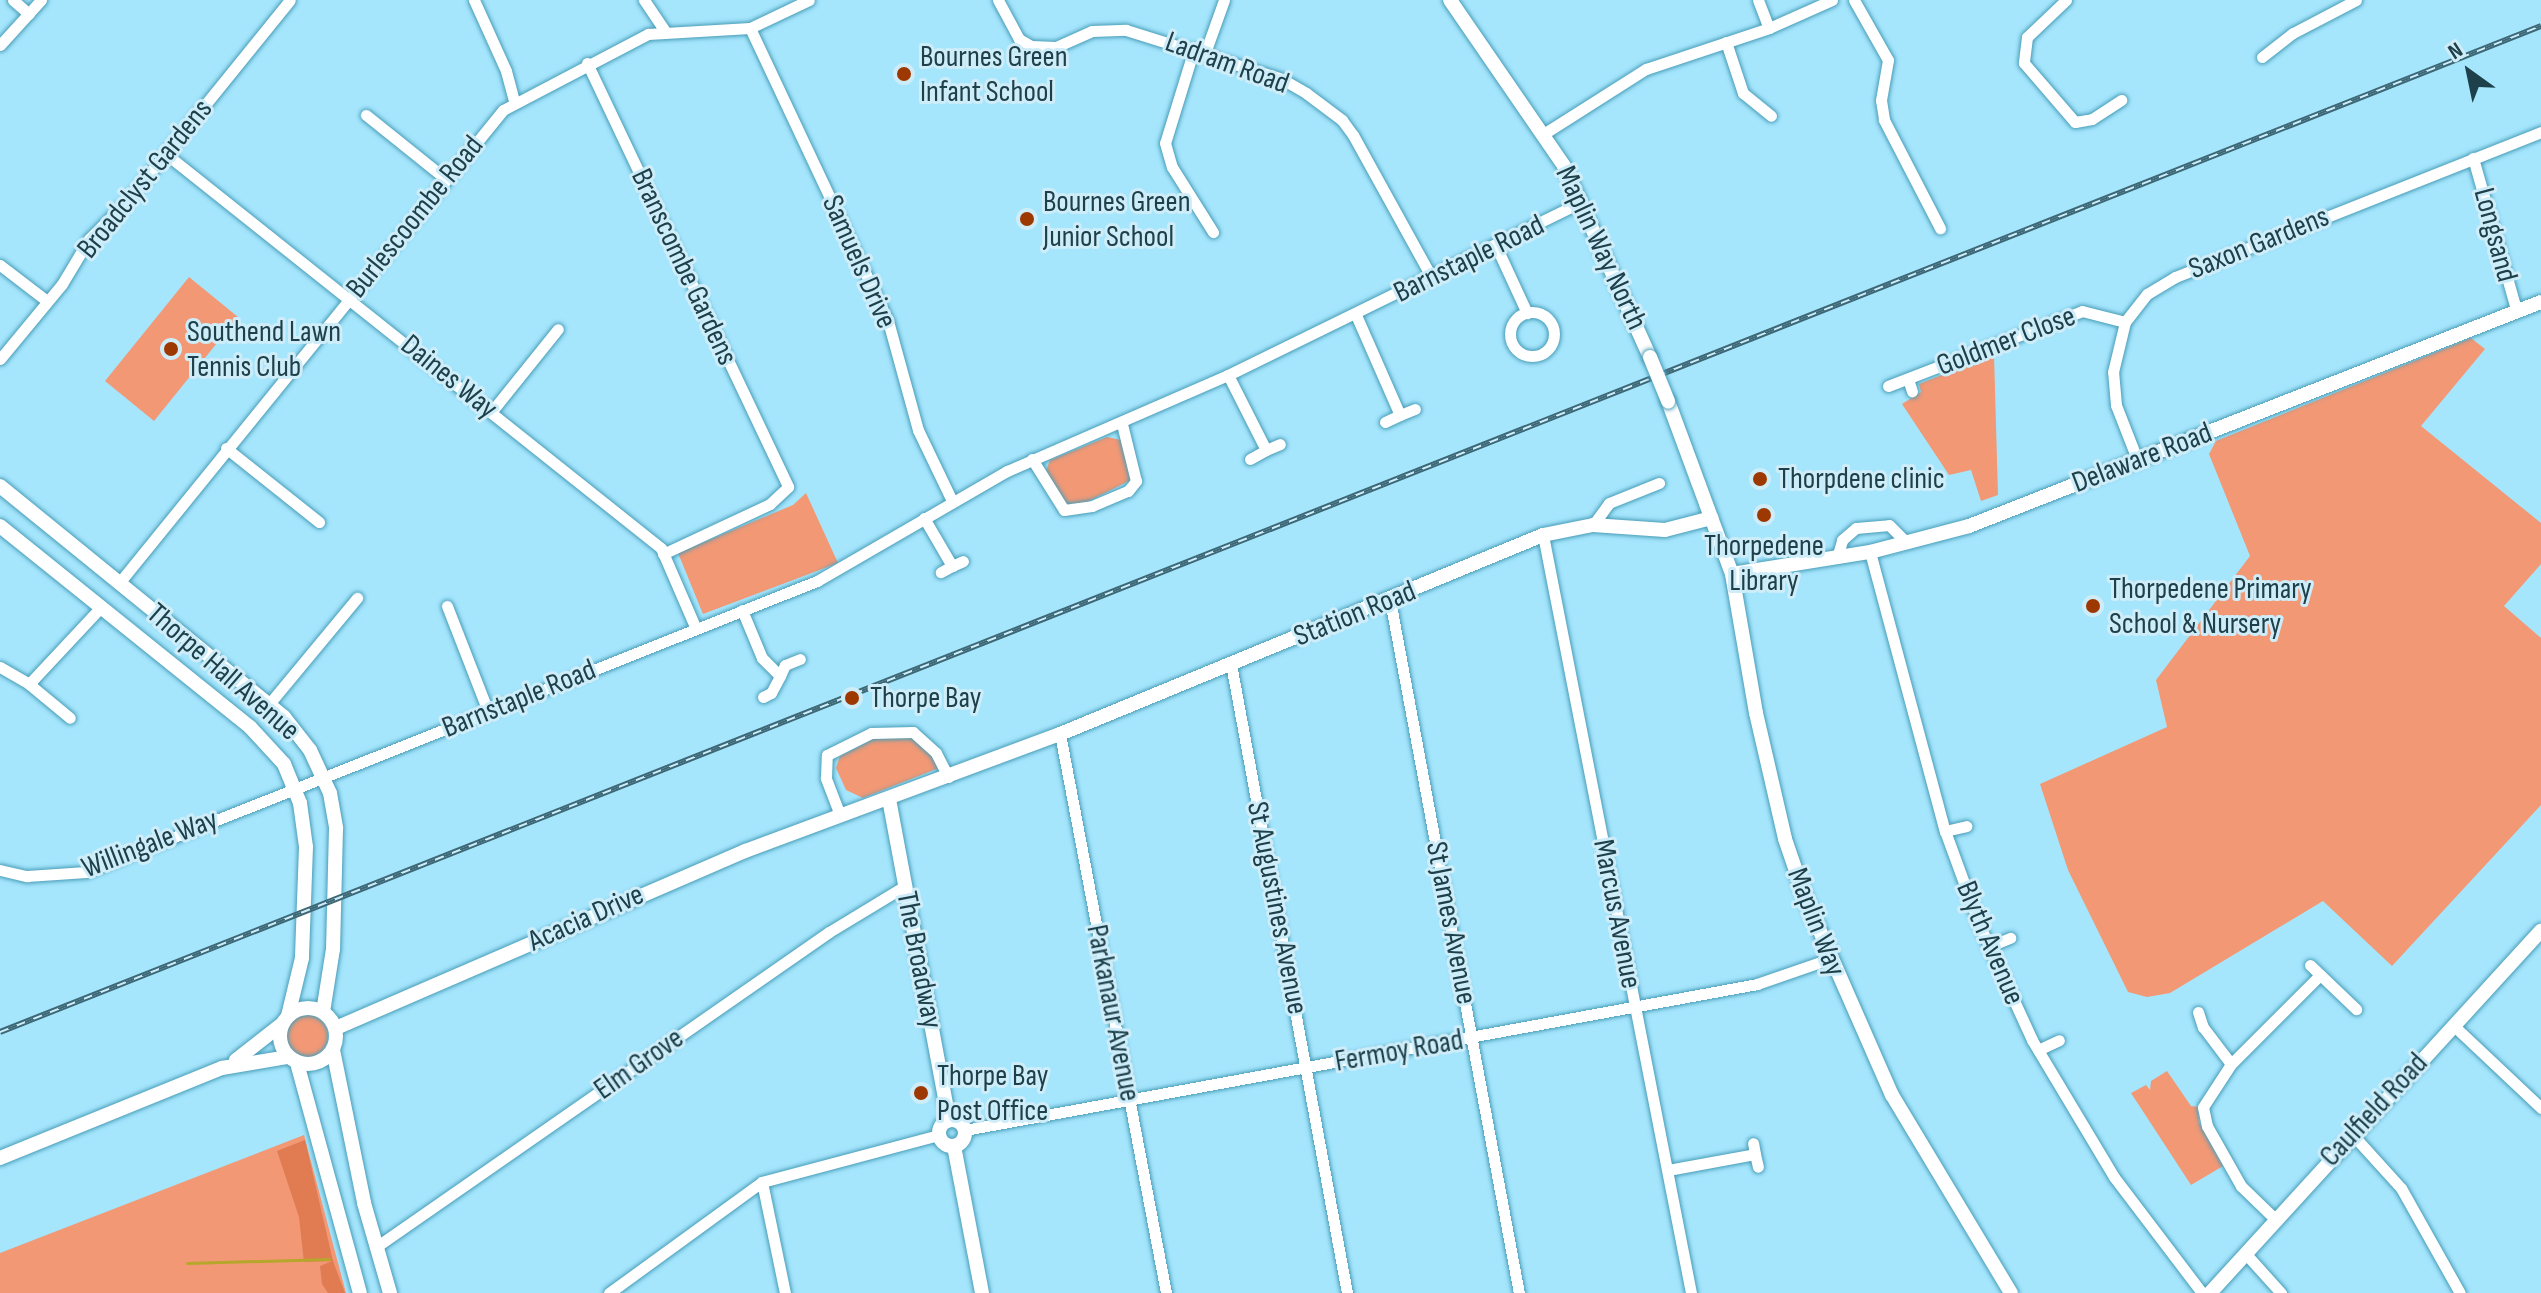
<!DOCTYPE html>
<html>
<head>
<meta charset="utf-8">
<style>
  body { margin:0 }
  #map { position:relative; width:2541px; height:1293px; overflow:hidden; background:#a5e6fd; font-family:"Sofia Sans Condensed",sans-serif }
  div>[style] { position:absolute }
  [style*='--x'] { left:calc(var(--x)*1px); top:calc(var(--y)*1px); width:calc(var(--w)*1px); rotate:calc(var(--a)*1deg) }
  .green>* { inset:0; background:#f29875 }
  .round { border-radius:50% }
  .forest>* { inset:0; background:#e07b52 }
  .stream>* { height:3px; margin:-1.5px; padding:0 1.5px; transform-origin:1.5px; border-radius:1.5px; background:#b6a72c }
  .roads { filter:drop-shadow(0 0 2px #499db8) drop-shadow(0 0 2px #499db8) }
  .minor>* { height:11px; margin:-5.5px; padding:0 5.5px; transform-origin:5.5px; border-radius:5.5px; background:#fff }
  .minor>.ring { margin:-5.5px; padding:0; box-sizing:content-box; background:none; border:11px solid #fff; border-radius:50% }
  .tertiary>* { height:14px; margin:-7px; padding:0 7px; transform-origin:7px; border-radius:7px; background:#fff }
  .tertiary>.ring { margin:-7px; padding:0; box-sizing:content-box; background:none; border:14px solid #fff; border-radius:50% }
  .rail>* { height:6px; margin-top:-3px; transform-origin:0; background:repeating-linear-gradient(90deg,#ceedf9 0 9px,#3d6775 0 18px); box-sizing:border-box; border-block:2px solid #3d6775 }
  .bridges { filter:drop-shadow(0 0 2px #499db8) drop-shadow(0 0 2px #499db8) }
  .tertiary-bridge>* { height:14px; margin:-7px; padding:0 7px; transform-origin:7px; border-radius:7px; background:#fff }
  .dots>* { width:22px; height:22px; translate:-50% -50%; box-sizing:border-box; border:4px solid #ceedf9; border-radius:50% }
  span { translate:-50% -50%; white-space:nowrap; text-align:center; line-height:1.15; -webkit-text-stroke:6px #ceedf9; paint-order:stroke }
  .poi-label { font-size:30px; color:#1d404b }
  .left { translate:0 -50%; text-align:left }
  .street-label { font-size:30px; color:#1d404b }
  .north { position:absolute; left:2429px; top:32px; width:80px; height:80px; -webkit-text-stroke:6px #ceedf9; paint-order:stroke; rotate:327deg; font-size:22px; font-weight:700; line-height:32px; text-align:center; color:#1d404b }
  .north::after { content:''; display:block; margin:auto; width:28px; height:36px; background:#1d404b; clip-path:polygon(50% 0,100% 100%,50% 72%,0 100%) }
</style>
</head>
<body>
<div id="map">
  <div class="green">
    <i style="clip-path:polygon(189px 277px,238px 317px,154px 421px,105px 381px)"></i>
    <i style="clip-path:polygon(2471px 338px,2485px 349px,2421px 426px,2541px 523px,2541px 564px,2504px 606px,2541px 638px,2541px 805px,2392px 966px,2323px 901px,2170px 993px,2147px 997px,2128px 992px,2068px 870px,2040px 784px,2167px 727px,2156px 680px,2250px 556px,2209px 454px,2216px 441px)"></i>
    <i style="clip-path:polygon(1994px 354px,1998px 495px,1981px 501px,1971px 470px,1949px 475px,1902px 404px,1921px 392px,1919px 384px)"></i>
    <i style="clip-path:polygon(1107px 437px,1121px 440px,1131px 480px,1075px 508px,1063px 504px,1046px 471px,1050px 460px)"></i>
    <i style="clip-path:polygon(806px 493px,838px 563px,703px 614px,678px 553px,793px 505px)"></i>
    <i style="clip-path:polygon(907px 733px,932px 752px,939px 768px,863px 798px,846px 790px,836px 768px,840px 756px,881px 735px)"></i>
    <i class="round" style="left:286px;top:1015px;width:42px;height:42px"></i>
    <i style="clip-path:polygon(2167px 1071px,2191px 1106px,2198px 1107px,2199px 1122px,2223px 1166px,2191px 1185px,2131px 1093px,2146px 1085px,2150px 1090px,2151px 1081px)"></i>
    <i style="clip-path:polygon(304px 1135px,346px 1293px,0 1293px,0 1253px)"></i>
  </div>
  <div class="forest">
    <i style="clip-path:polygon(305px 1140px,333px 1261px,345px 1293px,328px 1293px,322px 1284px,320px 1266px,332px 1261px,304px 1262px,299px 1217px,277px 1151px)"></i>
  </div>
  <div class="stream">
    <i style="--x:187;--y:1263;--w:142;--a:-1.6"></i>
  </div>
  <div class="roads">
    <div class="minor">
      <i style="--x:13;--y:0;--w:21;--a:41"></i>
      <i style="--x:474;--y:0;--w:78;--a:65.7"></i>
      <i style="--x:506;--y:71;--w:31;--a:75"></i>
      <i style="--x:644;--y:0;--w:36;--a:56"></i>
      <i style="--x:998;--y:0;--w:44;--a:61.7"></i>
      <i style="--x:1019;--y:39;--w:14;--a:30"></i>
      <i style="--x:1031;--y:46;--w:25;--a:2"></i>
      <i style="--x:1056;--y:47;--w:39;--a:-24"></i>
      <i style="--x:1092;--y:31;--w:34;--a:-2"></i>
      <i style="--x:1126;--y:30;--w:164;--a:17.4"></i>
      <i style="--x:1282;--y:79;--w:28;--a:30"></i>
      <i style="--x:1306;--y:93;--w:45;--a:36.9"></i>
      <i style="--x:1342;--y:120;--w:19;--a:54"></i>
      <i style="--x:1353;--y:135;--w:163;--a:61.1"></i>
      <i style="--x:1758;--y:0;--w:30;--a:69"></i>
      <i style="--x:1854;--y:0;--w:69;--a:60.5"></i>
      <i style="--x:1888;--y:60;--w:41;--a:99.9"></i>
      <i style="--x:1881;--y:100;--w:20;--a:81"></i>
      <i style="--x:1884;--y:120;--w:122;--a:62.6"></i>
      <i style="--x:2066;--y:0;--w:54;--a:136.5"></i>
      <i style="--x:2027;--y:37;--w:26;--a:97"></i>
      <i style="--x:2024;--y:63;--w:78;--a:49.2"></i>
      <i style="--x:2075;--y:122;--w:17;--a:-10"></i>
      <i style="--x:2092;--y:119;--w:35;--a:-33"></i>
      <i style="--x:750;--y:28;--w:324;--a:64.8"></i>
      <i style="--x:888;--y:321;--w:113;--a:74.6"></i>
      <i style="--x:918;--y:430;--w:79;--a:64.4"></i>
      <i style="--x:1726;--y:42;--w:54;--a:71.6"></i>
      <i style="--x:1743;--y:93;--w:36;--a:39"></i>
      <i style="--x:0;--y:45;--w:61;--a:-47.7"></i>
      <i style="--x:1194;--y:49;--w:98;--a:107.1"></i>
      <i style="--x:1165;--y:143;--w:25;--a:74"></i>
      <i style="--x:1172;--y:167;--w:77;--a:57.8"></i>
      <i style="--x:1205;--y:53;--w:56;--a:-70.3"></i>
      <i style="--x:2262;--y:57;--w:39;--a:-38"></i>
      <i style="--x:2293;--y:33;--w:71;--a:-27.6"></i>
      <i style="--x:587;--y:63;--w:469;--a:64.6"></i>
      <i style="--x:788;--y:487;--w:25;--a:137"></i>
      <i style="--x:770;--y:504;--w:118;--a:155"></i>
      <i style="--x:366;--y:115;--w:102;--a:38.7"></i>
      <i style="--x:1545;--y:133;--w:120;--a:-32.4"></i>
      <i style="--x:1646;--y:69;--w:130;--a:-18.4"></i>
      <i style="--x:1769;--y:28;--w:69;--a:-24"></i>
      <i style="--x:166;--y:154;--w:633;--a:38.52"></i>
      <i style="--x:661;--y:548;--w:88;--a:66.6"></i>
      <i style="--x:2473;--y:158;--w:160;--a:74.1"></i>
      <i style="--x:1496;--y:246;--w:74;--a:65.2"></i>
      <i style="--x:0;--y:265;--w:59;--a:37.5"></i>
      <i class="ring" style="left:1510px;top:312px;width:33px;height:33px"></i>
      <i style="--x:1356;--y:315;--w:109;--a:66.3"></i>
      <i style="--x:1400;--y:415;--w:16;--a:-22"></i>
      <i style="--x:0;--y:359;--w:97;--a:-50.4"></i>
      <i style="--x:62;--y:284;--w:52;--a:-59"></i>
      <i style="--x:89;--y:239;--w:55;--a:-45"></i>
      <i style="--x:128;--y:200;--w:257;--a:-51"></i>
      <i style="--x:1228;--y:375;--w:84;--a:63.1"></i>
      <i style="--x:1266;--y:450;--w:15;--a:-23"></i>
      <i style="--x:1908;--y:379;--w:13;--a:72"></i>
      <i style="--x:1888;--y:386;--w:208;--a:-21.1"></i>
      <i style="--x:2082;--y:311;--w:44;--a:14.3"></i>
      <i style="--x:492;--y:411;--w:105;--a:-51.2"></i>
      <i style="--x:1385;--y:422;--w:17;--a:-25"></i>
      <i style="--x:226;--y:448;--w:119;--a:38.5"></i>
      <i style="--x:1032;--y:459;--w:60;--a:57.9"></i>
      <i style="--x:1064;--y:510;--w:28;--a:-8"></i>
      <i style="--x:1092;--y:506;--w:39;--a:-23"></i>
      <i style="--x:1128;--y:491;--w:13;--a:-51"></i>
      <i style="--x:1136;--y:481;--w:59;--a:-103.8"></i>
      <i style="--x:1250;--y:459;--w:18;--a:-29"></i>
      <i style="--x:2137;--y:459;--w:58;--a:-111.3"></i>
      <i style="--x:2116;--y:405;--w:33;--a:-95"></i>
      <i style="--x:2113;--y:372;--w:51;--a:-76.5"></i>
      <i style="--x:2125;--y:322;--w:36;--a:-52"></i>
      <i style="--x:2147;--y:294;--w:33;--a:-31"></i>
      <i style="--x:2175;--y:277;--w:394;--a:-21.6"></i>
      <i style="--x:924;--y:518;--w:56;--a:59.7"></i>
      <i style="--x:952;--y:566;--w:13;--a:151"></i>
      <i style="--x:1593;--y:525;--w:27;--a:-54"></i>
      <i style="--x:1609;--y:503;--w:54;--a:-21.8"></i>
      <i style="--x:1543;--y:535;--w:772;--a:78.95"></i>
      <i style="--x:1870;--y:552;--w:289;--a:75"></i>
      <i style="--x:1945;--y:831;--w:99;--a:69.9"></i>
      <i style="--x:1979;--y:924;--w:128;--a:65.4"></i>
      <i style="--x:2032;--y:1040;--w:160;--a:59.1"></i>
      <i style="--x:2114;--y:1177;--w:146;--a:52.8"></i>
      <i style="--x:1837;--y:558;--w:19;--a:-74"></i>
      <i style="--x:1842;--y:540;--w:18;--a:-41"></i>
      <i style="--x:1856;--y:528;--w:33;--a:-5"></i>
      <i style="--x:1889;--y:525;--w:25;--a:45"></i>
      <i style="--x:952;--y:566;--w:12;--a:-24"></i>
      <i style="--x:119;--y:583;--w:609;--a:-50.93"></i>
      <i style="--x:503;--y:110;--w:164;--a:-27.7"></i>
      <i style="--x:648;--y:34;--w:102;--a:-3.4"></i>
      <i style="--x:750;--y:28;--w:65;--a:-25.4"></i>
      <i style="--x:1390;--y:600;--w:705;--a:79.46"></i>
      <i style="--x:447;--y:606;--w:113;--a:68.7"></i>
      <i style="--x:742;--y:610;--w:52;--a:67.4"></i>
      <i style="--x:762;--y:658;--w:25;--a:45"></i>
      <i style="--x:780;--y:676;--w:12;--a:-66"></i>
      <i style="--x:785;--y:665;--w:16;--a:-22"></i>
      <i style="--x:1231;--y:664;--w:640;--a:79.55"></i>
      <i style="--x:0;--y:667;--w:34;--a:30"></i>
      <i style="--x:29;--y:684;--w:105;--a:-46.9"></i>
      <i style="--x:29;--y:684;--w:53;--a:39.7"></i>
      <i style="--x:763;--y:697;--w:9;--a:-27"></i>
      <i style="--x:771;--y:693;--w:19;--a:-62"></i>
      <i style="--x:269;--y:704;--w:138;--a:-50.3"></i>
      <i style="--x:1060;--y:734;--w:569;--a:79.26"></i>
      <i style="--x:840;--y:815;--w:40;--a:-111"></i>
      <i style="--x:826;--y:778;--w:23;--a:-88"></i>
      <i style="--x:827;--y:755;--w:49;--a:-26.6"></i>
      <i style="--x:871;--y:733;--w:42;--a:-1.4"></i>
      <i style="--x:913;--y:732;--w:31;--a:42"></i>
      <i style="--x:936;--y:753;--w:27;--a:63"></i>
      <i style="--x:1945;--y:831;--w:22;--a:-13"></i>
      <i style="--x:0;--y:870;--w:28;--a:13"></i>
      <i style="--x:27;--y:876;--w:59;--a:-3.9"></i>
      <i style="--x:86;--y:872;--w:787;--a:-21.71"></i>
      <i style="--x:817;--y:581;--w:220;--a:-30.1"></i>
      <i style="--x:1007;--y:471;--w:241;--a:-23.5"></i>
      <i style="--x:1228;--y:375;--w:393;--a:-26.1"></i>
      <i style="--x:1990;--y:946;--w:22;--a:-22"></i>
      <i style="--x:2310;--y:965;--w:64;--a:43.7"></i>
      <i style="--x:2198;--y:1012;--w:16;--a:72"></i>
      <i style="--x:2203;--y:1027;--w:46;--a:52.9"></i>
      <i style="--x:2453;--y:1025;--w:121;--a:43.3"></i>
      <i style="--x:2038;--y:1050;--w:23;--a:-25"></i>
      <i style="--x:965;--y:1130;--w:805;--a:-10.44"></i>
      <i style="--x:1757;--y:984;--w:76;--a:-19.1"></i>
      <i style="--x:2352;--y:1134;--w:73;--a:47.8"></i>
      <i style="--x:2401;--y:1188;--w:120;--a:60.7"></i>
      <i style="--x:1755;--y:1154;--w:13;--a:77"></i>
      <i style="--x:1668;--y:1170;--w:88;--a:-10.4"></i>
      <i style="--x:1755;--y:1154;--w:11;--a:-100"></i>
      <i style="--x:762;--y:1182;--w:113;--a:78.3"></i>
      <i style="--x:2274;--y:1218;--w:46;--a:-135.9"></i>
      <i style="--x:2241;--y:1186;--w:69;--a:-119.5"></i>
      <i style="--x:2207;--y:1126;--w:19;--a:-102"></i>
      <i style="--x:2203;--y:1107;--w:51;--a:-56.9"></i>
      <i style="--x:2231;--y:1064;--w:126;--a:-45"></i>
      <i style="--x:376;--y:1247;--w:552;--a:-34.81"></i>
      <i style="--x:829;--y:932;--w:89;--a:-31.2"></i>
      <i style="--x:2245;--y:1253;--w:54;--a:48"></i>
      <i style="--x:609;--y:1293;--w:189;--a:-36"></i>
      <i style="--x:762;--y:1182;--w:183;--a:-14.9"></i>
    </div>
    <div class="tertiary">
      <i style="--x:1450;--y:0;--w:201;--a:55.5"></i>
      <i style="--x:1564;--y:166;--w:209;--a:65.8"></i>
      <i style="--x:1668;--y:401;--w:184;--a:69.7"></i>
      <i style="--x:1732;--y:574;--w:141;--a:80.2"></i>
      <i style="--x:1756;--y:713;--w:129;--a:77"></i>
      <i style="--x:1785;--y:839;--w:61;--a:71"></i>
      <i style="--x:1805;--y:897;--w:216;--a:66.3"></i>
      <i style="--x:1892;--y:1095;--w:231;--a:59"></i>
      <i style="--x:0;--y:486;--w:366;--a:39.1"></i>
      <i style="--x:284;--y:717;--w:42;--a:51.8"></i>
      <i style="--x:310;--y:750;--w:47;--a:65.1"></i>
      <i style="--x:330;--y:793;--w:36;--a:80"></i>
      <i style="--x:336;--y:828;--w:121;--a:91.4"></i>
      <i style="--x:333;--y:949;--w:64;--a:99"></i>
      <i style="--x:0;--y:526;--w:321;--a:38.8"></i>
      <i style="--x:250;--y:727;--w:50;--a:47.4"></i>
      <i style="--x:284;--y:764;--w:42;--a:67.7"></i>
      <i style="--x:300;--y:803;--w:44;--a:82.2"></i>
      <i style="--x:306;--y:847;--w:111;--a:92.1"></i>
      <i style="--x:302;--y:958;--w:60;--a:103.6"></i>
      <i style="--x:1732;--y:574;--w:140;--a:-9.1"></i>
      <i style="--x:1870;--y:552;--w:102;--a:-14.7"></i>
      <i style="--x:1969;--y:526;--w:614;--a:-21.39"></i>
      <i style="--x:889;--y:799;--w:327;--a:79.4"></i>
      <i class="ring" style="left:280px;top:1008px;width:42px;height:42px"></i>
      <i style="--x:336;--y:1028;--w:446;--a:-23.4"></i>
      <i style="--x:745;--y:851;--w:336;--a:-20.4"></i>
      <i style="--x:1060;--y:734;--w:522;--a:-22.39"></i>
      <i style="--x:1543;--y:535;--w:51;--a:-11.3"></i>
      <i style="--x:1593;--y:525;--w:72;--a:4"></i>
      <i style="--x:1665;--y:530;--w:48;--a:-14.6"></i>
      <i style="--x:333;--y:1050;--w:156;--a:78.5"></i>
      <i style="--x:364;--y:1203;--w:94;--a:73.9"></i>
      <i style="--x:236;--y:1060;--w:58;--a:-38"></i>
      <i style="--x:297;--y:1063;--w:238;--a:74.7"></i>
      <i class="ring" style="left:939px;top:1120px;width:12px;height:12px"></i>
      <i style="--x:954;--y:1146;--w:150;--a:79.2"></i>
      <i style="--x:0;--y:1158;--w:240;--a:-22.1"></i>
      <i style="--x:222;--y:1068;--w:67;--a:-9.5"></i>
      <i style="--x:2210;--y:1293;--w:491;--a:-47.6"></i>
    </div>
  </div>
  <div class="rail">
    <i style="--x:0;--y:1032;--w:2733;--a:-21.6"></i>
  </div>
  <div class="bridges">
    <div class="tertiary-bridge">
      <i style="--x:1650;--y:357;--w:48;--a:67.8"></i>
    </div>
  </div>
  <div class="dots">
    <i style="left:904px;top:74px;background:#9c3800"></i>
    <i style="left:1027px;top:219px;background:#9c3800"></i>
    <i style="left:171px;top:349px;background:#9c3800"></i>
    <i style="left:1760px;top:479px;background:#9c3800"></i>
    <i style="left:1764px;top:515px;background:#9c3800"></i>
    <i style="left:2093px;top:606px;background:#9c3800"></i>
    <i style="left:852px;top:698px;background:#9c3800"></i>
    <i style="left:921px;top:1093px;background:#9c3800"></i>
  </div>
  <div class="poi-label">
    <span class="left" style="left:920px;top:74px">Bournes Green<br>Infant School</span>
    <span class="left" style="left:1043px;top:219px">Bournes Green<br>Junior School</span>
    <span class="left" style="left:187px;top:349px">Southend Lawn<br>Tennis Club</span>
    <span class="left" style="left:1778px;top:479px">Thorpdene clinic</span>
    <span style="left:1764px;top:563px">Thorpedene<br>Library</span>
    <span class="left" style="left:2109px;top:606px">Thorpedene Primary<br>School &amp; Nursery</span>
    <span class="left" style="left:870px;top:698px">Thorpe Bay</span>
    <span class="left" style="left:937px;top:1093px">Thorpe Bay<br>Post Office</span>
  </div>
  <div class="street-label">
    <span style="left:1227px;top:63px;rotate:20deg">Ladram Road</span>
    <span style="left:145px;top:179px;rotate:-51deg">Broadclyst Gardens</span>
    <span style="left:415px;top:217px;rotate:-51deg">Burlescoombe Road</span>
    <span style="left:2495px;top:235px;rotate:75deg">Longsand</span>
    <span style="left:2259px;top:243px;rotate:-22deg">Saxon Gardens</span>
    <span style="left:1601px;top:248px;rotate:65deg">Maplin Way North</span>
    <span style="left:1469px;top:259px;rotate:-26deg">Barnstaple Road</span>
    <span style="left:859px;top:262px;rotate:66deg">Samuels Drive</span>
    <span style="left:684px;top:267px;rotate:65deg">Branscombe Gardens</span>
    <span style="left:2006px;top:341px;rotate:-21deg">Goldmer Close</span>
    <span style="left:449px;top:377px;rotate:39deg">Daines Way</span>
    <span style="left:2142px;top:458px;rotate:-21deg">Delaware Road</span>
    <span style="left:1355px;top:614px;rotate:-22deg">Station Road</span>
    <span style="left:223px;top:672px;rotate:41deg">Thorpe Hall Avenue</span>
    <span style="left:519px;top:699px;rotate:-22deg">Barnstaple Road</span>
    <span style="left:150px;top:844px;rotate:-21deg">Willingale Way</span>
    <span style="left:1277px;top:908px;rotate:79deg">St Augustines Avenue</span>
    <span style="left:1617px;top:914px;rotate:79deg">Marcus Avenue</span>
    <span style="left:586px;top:918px;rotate:-24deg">Acacia Drive</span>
    <span style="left:1816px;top:922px;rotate:69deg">Maplin Way</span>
    <span style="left:1451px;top:923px;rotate:79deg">St James Avenue</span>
    <span style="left:1990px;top:943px;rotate:67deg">Blyth Avenue</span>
    <span style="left:919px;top:960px;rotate:79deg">The Broadway</span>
    <span style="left:1113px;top:1013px;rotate:79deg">Parkanaur Avenue</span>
    <span style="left:1399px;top:1051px;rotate:-10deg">Fermoy Road</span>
    <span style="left:639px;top:1064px;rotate:-35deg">Elm Grove</span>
    <span style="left:2374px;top:1110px;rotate:-47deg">Caulfield Road</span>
  </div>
  <div class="north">N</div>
</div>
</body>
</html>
